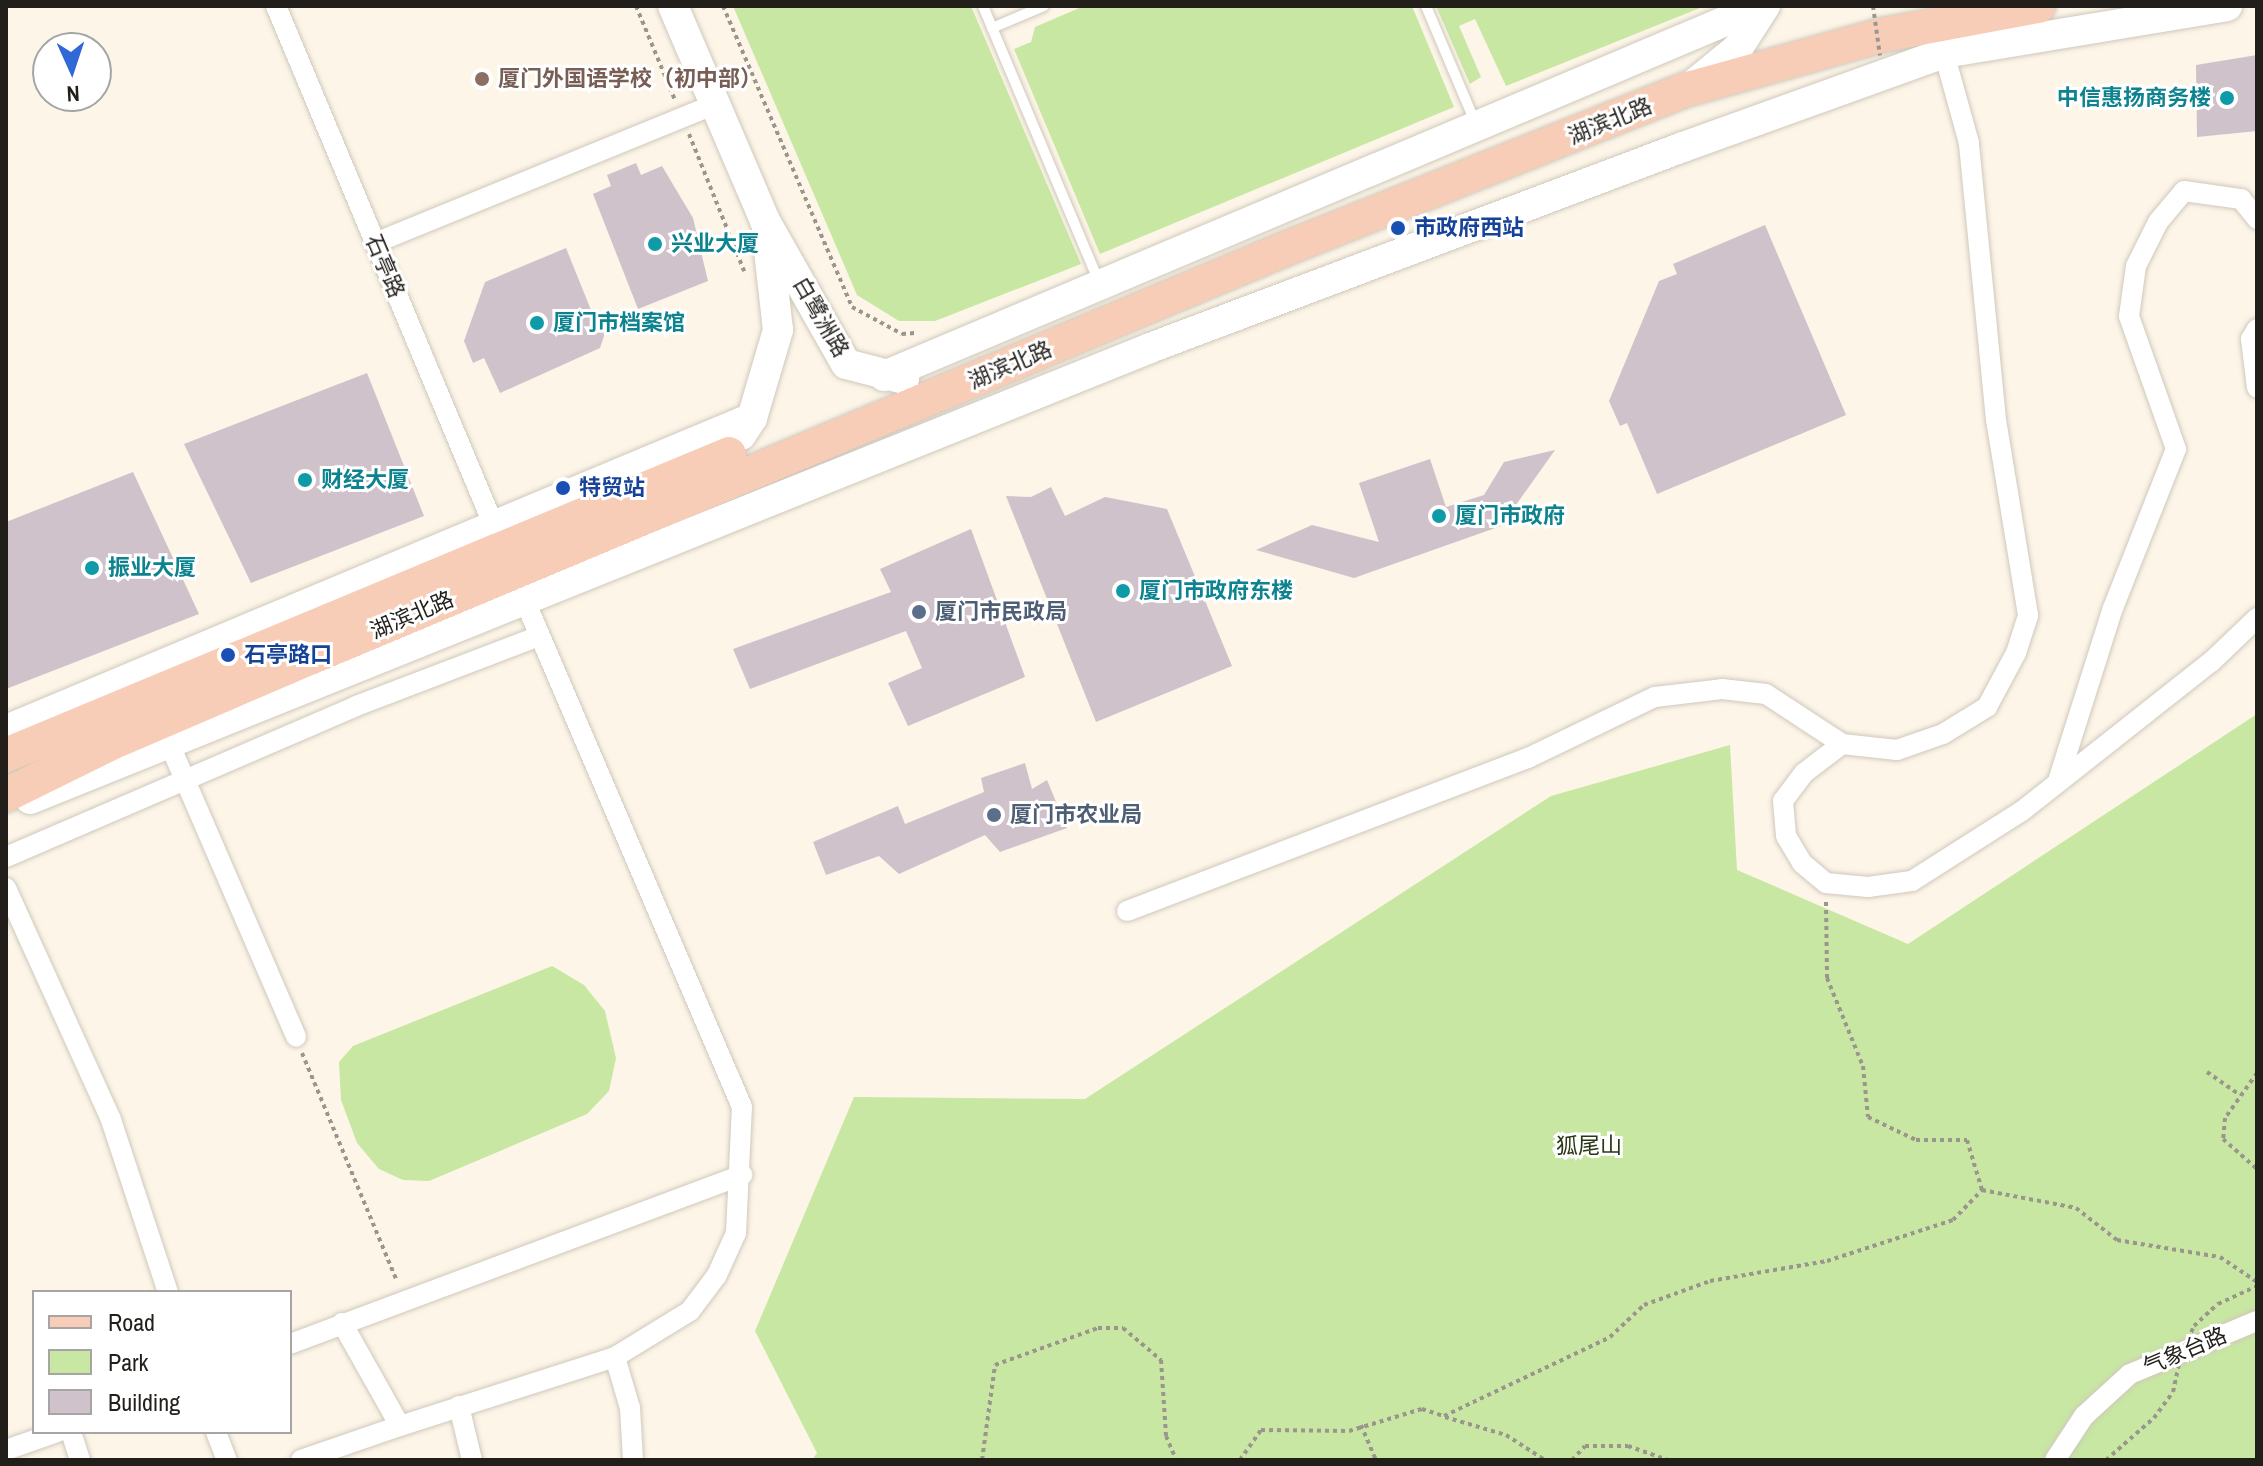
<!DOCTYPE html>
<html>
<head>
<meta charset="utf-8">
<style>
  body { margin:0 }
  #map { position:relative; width:2263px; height:1466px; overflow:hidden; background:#fcf5e8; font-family:"Archivo Narrow","Noto Sans SC",sans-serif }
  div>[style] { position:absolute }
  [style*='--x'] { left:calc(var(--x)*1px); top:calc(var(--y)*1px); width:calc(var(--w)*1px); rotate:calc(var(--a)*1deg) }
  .green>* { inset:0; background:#c8e7a3 }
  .building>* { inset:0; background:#d0c2cb }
  .path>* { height:4px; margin-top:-2px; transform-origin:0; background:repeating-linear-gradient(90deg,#9b968d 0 4px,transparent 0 8px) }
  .roads { filter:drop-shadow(0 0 2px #cfc8bb) drop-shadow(0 0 2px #cfc8bb) }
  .lane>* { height:10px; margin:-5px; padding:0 5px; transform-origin:5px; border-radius:5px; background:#fff }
  .street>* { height:20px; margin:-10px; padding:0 10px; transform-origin:10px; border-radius:10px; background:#fff }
  .secondary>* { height:30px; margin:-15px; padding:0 15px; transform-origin:15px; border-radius:15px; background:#fff }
  .primary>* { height:34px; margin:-17px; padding:0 17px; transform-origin:17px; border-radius:17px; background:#f8cdb7 }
  .path-bridge>* { height:4px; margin-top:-2px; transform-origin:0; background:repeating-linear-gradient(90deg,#9b968d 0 4px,transparent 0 8px) }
  .dots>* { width:22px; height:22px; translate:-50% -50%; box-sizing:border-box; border:4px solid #fff; border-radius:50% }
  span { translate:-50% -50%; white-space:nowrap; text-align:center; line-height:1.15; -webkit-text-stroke:6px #fff; paint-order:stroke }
  .education-label { font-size:22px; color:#785e54; font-weight:700 }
  .left { translate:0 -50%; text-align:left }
  .culture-label { font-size:22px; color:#0d838f; font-weight:700 }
  .right { translate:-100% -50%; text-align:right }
  .street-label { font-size:22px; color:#221f1b }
  .transit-label { font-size:22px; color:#164399; font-weight:700 }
  .service-label { font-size:22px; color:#4e5e75; font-weight:700 }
  .park-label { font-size:22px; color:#293814 }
  .frame { position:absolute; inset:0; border:8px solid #221f1b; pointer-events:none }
  .legend { position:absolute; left:32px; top:1290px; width:260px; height:144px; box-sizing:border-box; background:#fff; border:2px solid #a7a5a4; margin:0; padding:10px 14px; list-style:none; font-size:24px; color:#221f1b }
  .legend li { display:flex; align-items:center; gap:16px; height:40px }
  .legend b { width:40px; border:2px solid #a7a5a4 }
  .north { position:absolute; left:32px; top:32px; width:80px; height:80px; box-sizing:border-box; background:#fff; border:2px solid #a7a5a4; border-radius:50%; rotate:177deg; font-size:22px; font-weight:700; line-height:32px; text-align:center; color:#221f1b }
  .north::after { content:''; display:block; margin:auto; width:28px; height:36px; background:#3069d7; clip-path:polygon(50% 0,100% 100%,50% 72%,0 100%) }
</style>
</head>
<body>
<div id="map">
  <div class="green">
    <i style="clip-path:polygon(733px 6px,971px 6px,1081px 264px,935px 321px,899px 321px,857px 295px)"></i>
    <i style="clip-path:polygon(1084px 6px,1412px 6px,1454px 107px,1100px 254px,1014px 49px,1031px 42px,1035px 27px)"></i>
    <i style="clip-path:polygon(1436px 6px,1705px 6px,1506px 86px,1475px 19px,1459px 26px,1481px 77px,1470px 84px)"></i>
    <i style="clip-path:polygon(2257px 714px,2257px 1460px,812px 1460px,817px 1453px,755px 1331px,854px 1097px,1085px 1099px,1551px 796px,1730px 745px,1737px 870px,1908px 944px)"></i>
    <i style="clip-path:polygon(552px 966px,584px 985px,605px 1011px,616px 1058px,609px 1091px,587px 1114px,429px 1181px,403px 1180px,379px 1169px,357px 1143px,341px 1100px,339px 1062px,353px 1046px)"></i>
  </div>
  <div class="building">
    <i style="clip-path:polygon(2257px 55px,2257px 131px,2197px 137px,2196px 65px)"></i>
    <i style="clip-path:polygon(636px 163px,641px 175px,662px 166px,693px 218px,708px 281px,638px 309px,593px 194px,611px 186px,607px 175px)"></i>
    <i style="clip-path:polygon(1765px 225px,1846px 415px,1657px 494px,1627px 423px,1620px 426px,1609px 401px,1659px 281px,1677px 274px,1673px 264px)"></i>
    <i style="clip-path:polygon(566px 248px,593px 315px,599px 312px,606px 330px,600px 348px,500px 393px,484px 358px,473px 363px,464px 341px,485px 282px)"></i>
    <i style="clip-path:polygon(367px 373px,424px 516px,251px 583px,184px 444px)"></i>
    <i style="clip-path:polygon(1555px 450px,1501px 526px,1354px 578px,1256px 550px,1312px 525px,1379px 542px,1359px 483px,1430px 459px,1446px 507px,1484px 495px,1504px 462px)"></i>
    <i style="clip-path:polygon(133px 472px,199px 614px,6px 689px,6px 522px)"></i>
    <i style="clip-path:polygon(1051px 487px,1065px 516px,1105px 497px,1167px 509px,1232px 666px,1096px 722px,1006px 496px,1031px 497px)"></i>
    <i style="clip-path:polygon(971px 529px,1025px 677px,908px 726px,888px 683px,922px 668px,906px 631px,750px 689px,733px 649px,891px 592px,880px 569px)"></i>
    <i style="clip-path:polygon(1025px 763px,1032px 789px,1047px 780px,1067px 828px,1000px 852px,985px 835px,899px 874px,879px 856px,826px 875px,813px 842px,898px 806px,905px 824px,984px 792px,981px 778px)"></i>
  </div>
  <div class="path">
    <i style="--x:636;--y:6;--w:102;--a:67.5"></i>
    <i style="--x:723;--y:6;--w:327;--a:66.8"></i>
    <i style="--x:852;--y:307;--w:57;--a:28.4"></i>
    <i style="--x:902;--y:334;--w:13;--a:-4"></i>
    <i style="--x:689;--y:134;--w:148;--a:68.1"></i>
    <i style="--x:1826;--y:902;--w:76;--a:89.2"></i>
    <i style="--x:1827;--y:978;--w:95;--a:67.8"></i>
    <i style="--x:1863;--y:1066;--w:51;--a:84.4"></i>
    <i style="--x:1868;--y:1117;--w:53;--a:25.6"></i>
    <i style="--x:1916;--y:1140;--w:51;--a:0"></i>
    <i style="--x:1967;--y:1140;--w:52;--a:73.3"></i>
    <i style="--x:1982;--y:1190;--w:96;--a:10.8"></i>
    <i style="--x:2076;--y:1208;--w:52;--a:38"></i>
    <i style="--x:2117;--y:1240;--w:104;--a:9.4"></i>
    <i style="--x:2220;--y:1257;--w:45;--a:34"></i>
    <i style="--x:302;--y:1053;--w:247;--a:67.4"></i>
    <i style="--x:2207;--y:1072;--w:40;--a:34.9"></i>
    <i style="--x:2257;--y:1073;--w:55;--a:125.4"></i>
    <i style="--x:2225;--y:1118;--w:21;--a:95"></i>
    <i style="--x:2223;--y:1139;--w:45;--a:41.4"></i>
    <i style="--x:1445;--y:1417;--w:64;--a:16.4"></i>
    <i style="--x:1506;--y:1435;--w:46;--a:32.7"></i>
    <i style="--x:1361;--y:1425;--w:38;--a:67"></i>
    <i style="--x:982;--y:1460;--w:96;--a:-82.2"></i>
    <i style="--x:995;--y:1365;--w:109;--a:-19.8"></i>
    <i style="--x:1098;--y:1328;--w:25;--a:0"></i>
    <i style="--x:1123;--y:1328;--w:50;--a:40.1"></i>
    <i style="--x:1161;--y:1360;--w:76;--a:86.2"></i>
    <i style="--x:1166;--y:1436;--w:26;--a:67"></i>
    <i style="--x:1240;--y:1460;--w:37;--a:-55"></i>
    <i style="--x:1261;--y:1430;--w:88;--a:0.7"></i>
    <i style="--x:1349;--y:1431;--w:76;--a:-16.8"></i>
    <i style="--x:1422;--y:1409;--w:23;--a:18"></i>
    <i style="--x:1444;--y:1416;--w:184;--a:-25.4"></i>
    <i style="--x:1610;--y:1337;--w:47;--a:-43.3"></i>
    <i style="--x:1644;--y:1305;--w:70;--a:-20"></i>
    <i style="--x:1710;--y:1281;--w:119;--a:-9.7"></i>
    <i style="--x:1827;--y:1261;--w:133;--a:-18"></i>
    <i style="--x:1953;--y:1220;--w:42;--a:-46"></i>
    <i style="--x:1572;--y:1460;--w:19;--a:-47"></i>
    <i style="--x:1585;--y:1446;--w:43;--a:0"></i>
    <i style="--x:1628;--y:1446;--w:42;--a:19.3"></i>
  </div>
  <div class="roads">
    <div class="lane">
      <i style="--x:983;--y:6;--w:299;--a:67.2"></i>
      <i style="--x:1426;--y:6;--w:126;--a:67.1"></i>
      <i style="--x:992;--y:28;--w:56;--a:-22.9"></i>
    </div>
    <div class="street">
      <i style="--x:276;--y:6;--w:564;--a:67.26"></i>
      <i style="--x:375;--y:243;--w:367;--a:-22.2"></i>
      <i style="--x:2257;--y:329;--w:12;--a:121"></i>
      <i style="--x:2251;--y:339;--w:49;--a:83"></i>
      <i style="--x:169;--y:743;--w:320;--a:66.6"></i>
      <i style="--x:1842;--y:744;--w:48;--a:142.7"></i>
      <i style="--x:1804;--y:773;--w:35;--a:127"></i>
      <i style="--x:1783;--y:801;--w:35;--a:85"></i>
      <i style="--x:1786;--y:836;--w:31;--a:59"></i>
      <i style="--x:1802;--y:863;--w:31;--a:40"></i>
      <i style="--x:1826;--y:883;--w:42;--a:5.4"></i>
      <i style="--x:1868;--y:887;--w:44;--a:-7.8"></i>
      <i style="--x:1912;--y:881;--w:130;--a:-32.5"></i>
      <i style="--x:2022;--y:811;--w:241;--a:-38.3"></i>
      <i style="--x:2211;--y:662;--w:64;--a:-43.7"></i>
      <i style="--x:2058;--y:781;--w:182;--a:-72.4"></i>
      <i style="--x:2113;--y:608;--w:171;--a:-68.4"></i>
      <i style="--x:2176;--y:449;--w:141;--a:-109.5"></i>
      <i style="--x:2129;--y:316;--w:50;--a:-82"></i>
      <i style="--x:2136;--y:266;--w:49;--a:-63.4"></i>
      <i style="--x:2158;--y:222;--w:40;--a:-50"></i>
      <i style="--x:2184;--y:191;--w:58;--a:8"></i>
      <i style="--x:2241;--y:199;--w:26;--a:51"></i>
      <i style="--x:6;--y:857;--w:381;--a:-23.3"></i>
      <i style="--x:356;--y:706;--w:196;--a:-20.9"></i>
      <i style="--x:6;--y:888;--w:255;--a:65.6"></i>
      <i style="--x:111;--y:1120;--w:181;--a:71.7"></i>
      <i style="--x:1127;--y:911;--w:429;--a:-20.9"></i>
      <i style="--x:1528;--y:758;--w:141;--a:-25.7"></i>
      <i style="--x:1655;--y:697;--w:67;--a:-6.8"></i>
      <i style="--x:1722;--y:689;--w:44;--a:6.5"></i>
      <i style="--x:1766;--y:694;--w:91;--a:33.3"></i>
      <i style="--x:1842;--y:744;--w:55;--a:6.2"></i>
      <i style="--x:1897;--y:750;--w:49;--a:-19.2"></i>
      <i style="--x:1943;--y:734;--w:52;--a:-31.5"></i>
      <i style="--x:1987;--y:707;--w:61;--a:-61.8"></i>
      <i style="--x:2016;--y:653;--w:40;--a:-72"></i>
      <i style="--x:2028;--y:615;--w:198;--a:-99.3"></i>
      <i style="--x:1996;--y:420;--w:278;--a:-95.6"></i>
      <i style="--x:1969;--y:143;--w:93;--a:-105.5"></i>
      <i style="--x:342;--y:1323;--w:118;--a:60.6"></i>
      <i style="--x:400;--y:1426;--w:226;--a:-17.8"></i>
      <i style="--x:615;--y:1357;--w:88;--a:-31.5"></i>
      <i style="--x:690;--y:1311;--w:45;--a:-53.1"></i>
      <i style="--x:717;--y:1275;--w:46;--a:-65.7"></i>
      <i style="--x:736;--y:1233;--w:126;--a:-87.3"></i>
      <i style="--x:742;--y:1107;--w:551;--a:-113.21"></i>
      <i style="--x:290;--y:1344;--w:483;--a:-20.5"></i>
      <i style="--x:615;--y:1357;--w:53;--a:73.6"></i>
      <i style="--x:630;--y:1408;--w:52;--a:86.7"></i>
      <i style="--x:459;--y:1406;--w:56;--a:76.5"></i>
      <i style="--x:71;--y:1432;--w:29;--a:72"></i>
      <i style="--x:216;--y:1432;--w:30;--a:69"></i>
      <i style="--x:6;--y:1450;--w:54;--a:-19.4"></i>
      <i style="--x:301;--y:1460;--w:105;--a:-19"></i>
      <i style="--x:2055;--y:1460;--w:53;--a:-56.6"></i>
      <i style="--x:2084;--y:1416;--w:62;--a:-42.4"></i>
      <i style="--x:2130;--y:1374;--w:138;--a:-22.7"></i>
    </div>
    <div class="secondary">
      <i style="--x:673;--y:6;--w:234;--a:66.8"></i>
      <i style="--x:765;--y:221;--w:164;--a:60.5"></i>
      <i style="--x:846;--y:364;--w:60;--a:14.5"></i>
      <i style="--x:1689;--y:88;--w:63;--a:-39.2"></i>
      <i style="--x:1738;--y:48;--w:50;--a:-57.3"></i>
      <i style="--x:884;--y:376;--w:952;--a:-22.87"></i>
      <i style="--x:741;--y:435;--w:20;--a:-57"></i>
      <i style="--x:752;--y:418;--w:92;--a:-73.5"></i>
      <i style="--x:778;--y:330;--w:97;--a:-96.5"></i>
      <i style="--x:6;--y:730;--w:809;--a:-22.7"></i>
      <i style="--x:30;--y:799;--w:1207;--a:-21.93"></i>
      <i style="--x:1150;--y:348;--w:570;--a:-20.66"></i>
      <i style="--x:1683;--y:147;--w:277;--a:-19.8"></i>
      <i style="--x:1944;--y:53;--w:287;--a:-9.4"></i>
    </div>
    <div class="primary">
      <i style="--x:6;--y:755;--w:783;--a:-22.6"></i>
      <i style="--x:6;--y:795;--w:125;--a:-26.2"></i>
      <i style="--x:118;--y:740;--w:211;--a:-23.2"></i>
      <i style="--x:312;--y:657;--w:1055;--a:-22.75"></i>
      <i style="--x:1285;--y:249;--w:434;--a:-21.7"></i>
      <i style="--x:1688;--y:89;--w:202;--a:-15.5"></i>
      <i style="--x:1883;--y:35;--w:158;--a:-10.6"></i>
    </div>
  </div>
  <div class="path-bridge">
    <i style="--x:1873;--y:6;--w:50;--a:82"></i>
    <i style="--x:2106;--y:1460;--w:64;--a:-41.2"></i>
    <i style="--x:2154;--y:1418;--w:32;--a:-54"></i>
    <i style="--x:2173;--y:1392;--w:39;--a:-78"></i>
    <i style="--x:2181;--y:1354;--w:31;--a:-65"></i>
    <i style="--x:2194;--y:1326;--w:33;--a:-43"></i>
    <i style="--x:2218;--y:1304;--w:43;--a:-24.8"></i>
  </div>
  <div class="dots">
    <i style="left:482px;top:79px;background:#8d6e63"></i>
    <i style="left:2227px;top:98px;background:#0f9aa8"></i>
    <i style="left:1398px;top:228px;background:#1a4fb4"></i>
    <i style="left:655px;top:244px;background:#0f9aa8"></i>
    <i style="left:537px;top:323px;background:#0f9aa8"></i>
    <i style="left:305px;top:480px;background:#0f9aa8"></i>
    <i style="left:563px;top:488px;background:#1a4fb4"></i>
    <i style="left:1439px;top:516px;background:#0f9aa8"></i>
    <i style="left:92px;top:568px;background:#0f9aa8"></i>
    <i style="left:1123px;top:591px;background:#0f9aa8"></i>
    <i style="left:919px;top:612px;background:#5c6f8a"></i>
    <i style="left:228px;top:655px;background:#1a4fb4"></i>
    <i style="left:994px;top:815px;background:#5c6f8a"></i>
  </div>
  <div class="education-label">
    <span class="left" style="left:498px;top:79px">厦门外国语学校（初中部）</span>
  </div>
  <div class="culture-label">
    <span class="right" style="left:2211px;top:98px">中信惠扬商务楼</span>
    <span class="left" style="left:671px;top:244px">兴业大厦</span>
    <span class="left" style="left:553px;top:323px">厦门市档案馆</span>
    <span class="left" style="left:321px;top:480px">财经大厦</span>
    <span class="left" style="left:1455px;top:516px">厦门市政府</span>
    <span class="left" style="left:108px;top:568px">振业大厦</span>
    <span class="left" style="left:1139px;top:591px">厦门市政府东楼</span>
  </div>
  <div class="street-label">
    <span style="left:1610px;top:121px;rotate:-22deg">湖滨北路</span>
    <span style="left:385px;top:266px;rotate:67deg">石亭路</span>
    <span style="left:821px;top:317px;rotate:60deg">白鹭洲路</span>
    <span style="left:1010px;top:365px;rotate:-23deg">湖滨北路</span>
    <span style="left:412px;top:615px;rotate:-23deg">湖滨北路</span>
    <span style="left:2185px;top:1351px;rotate:-23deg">气象台路</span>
  </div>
  <div class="transit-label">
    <span class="left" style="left:1414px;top:228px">市政府西站</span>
    <span class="left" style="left:579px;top:488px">特贸站</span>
    <span class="left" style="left:244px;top:655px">石亭路口</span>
  </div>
  <div class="service-label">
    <span class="left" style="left:935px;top:612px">厦门市民政局</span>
    <span class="left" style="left:1010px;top:815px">厦门市农业局</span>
  </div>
  <div class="park-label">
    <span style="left:1589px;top:1146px">狐尾山</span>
  </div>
  <div class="frame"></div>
  <ul class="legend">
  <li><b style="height:10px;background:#f8cdb7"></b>Road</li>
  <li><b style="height:22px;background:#c8e7a3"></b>Park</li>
  <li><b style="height:22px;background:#d0c2cb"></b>Building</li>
  </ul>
  <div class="north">N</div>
</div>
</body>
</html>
